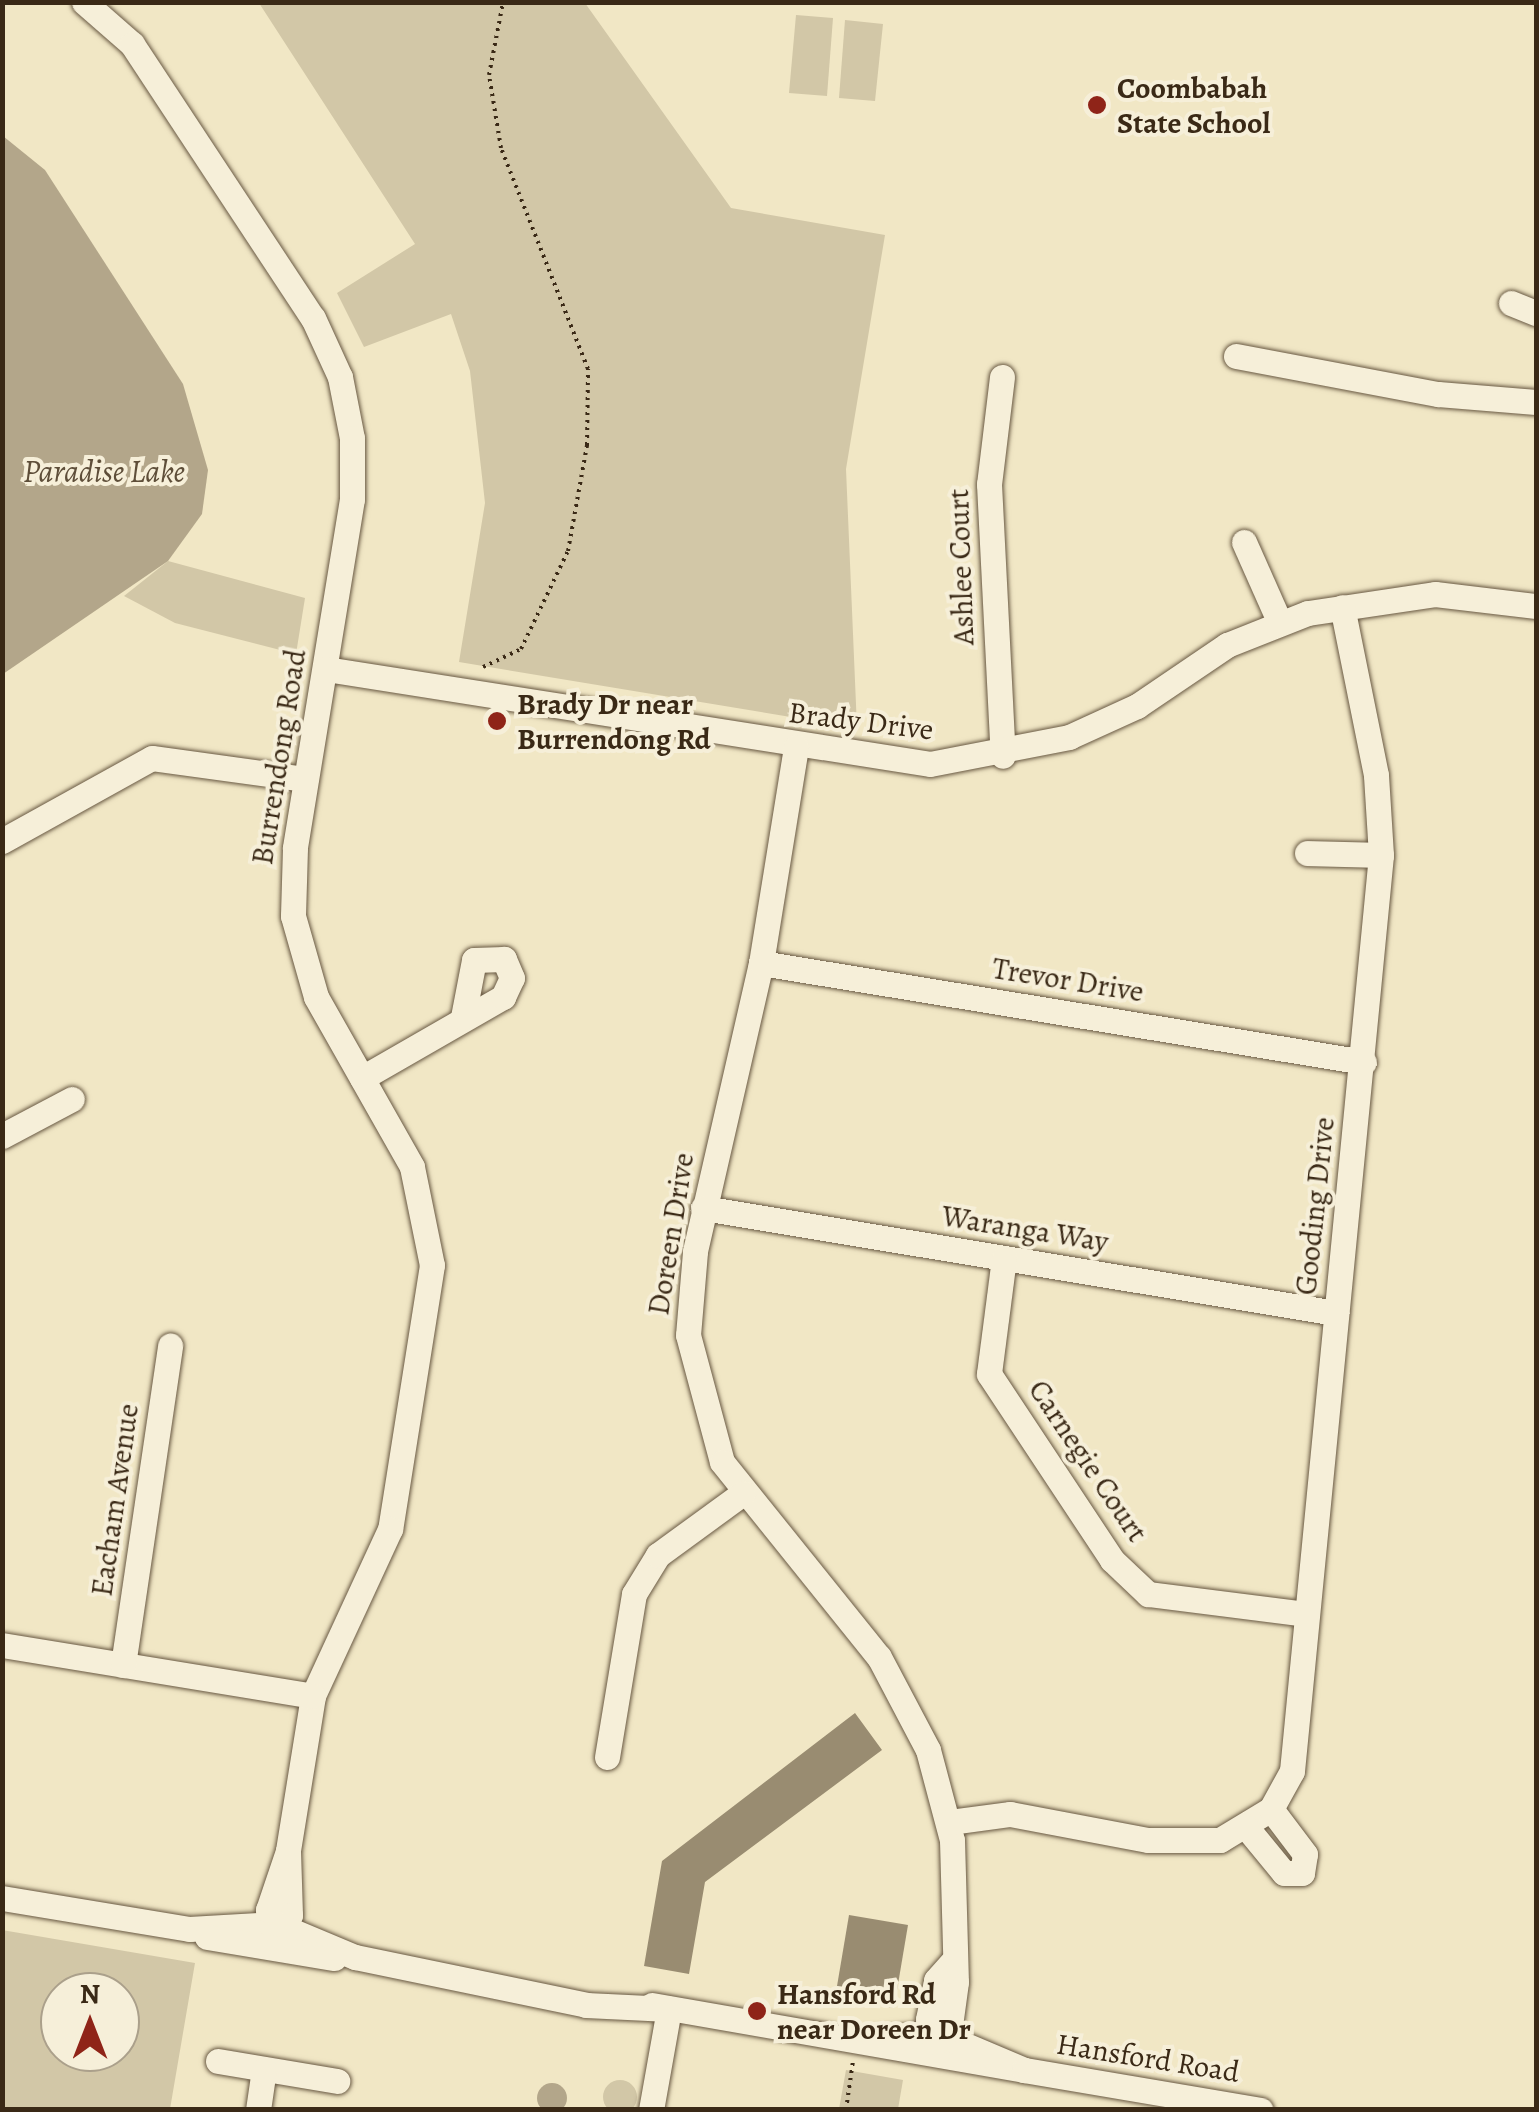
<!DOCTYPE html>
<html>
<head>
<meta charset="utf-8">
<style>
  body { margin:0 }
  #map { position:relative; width:1539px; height:2112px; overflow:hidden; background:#f1e7c5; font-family:Alegreya,serif }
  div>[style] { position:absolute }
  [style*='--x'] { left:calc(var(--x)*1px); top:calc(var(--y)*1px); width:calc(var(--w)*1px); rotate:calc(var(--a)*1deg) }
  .green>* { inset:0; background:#d2c7a7 }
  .round { border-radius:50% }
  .water>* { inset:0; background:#b3a68a }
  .building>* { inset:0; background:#998c71 }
  .path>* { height:4px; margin-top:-2px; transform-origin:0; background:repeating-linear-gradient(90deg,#3a2916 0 2.5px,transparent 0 7.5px) }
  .roads { filter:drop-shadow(0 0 2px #685842) drop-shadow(0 0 2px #685842) }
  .minor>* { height:25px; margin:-12.5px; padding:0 12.5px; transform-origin:12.5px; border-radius:12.5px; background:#f6efd9 }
  .dots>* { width:28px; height:28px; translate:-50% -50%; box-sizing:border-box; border:5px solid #f6efd9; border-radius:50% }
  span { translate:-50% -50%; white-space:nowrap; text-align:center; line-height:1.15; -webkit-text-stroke:8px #f6efd9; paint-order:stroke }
  .poi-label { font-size:30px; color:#3a2916; font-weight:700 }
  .left { translate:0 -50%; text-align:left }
  .street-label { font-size:30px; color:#3a2916 }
  .water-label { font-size:32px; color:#5e4e39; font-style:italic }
  .frame { position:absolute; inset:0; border:5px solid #3a2916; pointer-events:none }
  .north { position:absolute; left:40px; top:1972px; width:100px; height:100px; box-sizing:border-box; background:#f6efd9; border:2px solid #aba08b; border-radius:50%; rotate:0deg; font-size:28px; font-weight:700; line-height:40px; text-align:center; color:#3a2916 }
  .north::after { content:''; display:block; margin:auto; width:35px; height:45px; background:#8f2418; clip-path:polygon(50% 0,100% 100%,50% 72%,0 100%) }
</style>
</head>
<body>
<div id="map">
  <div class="green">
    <i style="clip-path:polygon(259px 3px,585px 3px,731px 208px,885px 235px,846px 469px,857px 728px,459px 662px,485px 503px,470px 371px,451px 314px,364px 347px,337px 293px,415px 244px)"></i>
    <i style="clip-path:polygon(796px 15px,833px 18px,827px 96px,789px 93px)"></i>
    <i style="clip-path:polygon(845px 20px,883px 24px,875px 101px,839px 98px)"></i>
    <i style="clip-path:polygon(168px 561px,305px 598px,296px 654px,175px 623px,124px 596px)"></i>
    <i style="clip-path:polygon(evenodd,2px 1930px,195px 1963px,170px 2109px,3px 2109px,2px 1930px,120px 1992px,120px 2052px,60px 2052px,60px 1992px,120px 1992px)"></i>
    <i style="clip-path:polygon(846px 2070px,903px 2080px,898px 2109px,839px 2109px)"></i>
    <i class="round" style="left:603px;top:2080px;width:34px;height:34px"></i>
  </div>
  <div class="water">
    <i style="clip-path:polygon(3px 136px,45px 170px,183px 384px,208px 470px,202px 514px,168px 561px,3px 674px)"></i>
    <i class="round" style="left:537px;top:2083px;width:30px;height:30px"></i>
  </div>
  <div class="building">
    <i style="clip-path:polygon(855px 1713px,882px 1750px,705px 1882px,689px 1974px,644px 1966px,662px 1861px)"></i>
    <i style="clip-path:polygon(849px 1915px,908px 1925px,894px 2008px,835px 1998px)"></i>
  </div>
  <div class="path">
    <i style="--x:483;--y:667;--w:42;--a:-25.3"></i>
    <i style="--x:521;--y:649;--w:109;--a:-64.4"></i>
    <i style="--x:568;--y:551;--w:108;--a:-79.8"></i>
    <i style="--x:587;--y:445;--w:76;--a:-89.2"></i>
    <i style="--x:588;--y:369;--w:238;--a:-111.5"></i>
    <i style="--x:501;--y:148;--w:74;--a:-99.3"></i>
    <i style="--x:489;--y:75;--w:74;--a:-79.1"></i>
    <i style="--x:846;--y:2110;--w:49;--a:-81.9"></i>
  </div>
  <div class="roads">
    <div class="minor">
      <i style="--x:84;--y:2;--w:64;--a:41.2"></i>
      <i style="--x:132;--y:44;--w:328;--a:56.6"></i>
      <i style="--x:313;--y:318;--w:65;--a:65.4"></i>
      <i style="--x:340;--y:377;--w:62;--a:78.9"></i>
      <i style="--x:352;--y:438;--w:61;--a:90"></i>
      <i style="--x:352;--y:499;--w:354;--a:99.3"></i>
      <i style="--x:295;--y:848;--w:68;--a:91.7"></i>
      <i style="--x:293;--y:916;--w:84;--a:74.1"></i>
      <i style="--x:316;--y:997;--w:195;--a:60.5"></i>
      <i style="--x:412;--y:1167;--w:100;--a:78.5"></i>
      <i style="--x:432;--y:1265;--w:267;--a:99"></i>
      <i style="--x:390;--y:1529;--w:184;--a:114.8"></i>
      <i style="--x:313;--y:1696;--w:157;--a:99.2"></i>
      <i style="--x:288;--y:1851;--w:64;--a:88.2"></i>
      <i style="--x:290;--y:1915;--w:17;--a:147"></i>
      <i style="--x:1511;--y:303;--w:27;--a:22"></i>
      <i style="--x:1236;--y:356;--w:206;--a:10.7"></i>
      <i style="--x:1438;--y:394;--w:98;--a:4.7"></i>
      <i style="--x:1002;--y:377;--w:108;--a:96.9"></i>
      <i style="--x:989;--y:484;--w:272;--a:87.1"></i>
      <i style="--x:1244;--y:542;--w:86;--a:66.1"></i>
      <i style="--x:326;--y:669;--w:611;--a:8.94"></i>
      <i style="--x:930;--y:764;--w:142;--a:-11"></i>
      <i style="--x:1069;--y:737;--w:75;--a:-24.5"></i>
      <i style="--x:1137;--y:706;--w:109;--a:-34.1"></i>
      <i style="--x:1227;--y:645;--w:87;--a:-21.6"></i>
      <i style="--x:1308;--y:613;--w:128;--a:-8.5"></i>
      <i style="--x:1435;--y:594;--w:102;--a:6.8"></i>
      <i style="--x:796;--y:747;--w:219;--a:99.2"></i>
      <i style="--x:761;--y:963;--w:296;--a:102.9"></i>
      <i style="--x:695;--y:1252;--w:83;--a:94.8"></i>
      <i style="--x:688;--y:1335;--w:131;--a:75"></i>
      <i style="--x:722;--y:1462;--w:250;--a:51.2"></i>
      <i style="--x:879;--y:1657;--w:105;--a:62.2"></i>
      <i style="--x:928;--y:1750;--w:93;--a:75.1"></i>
      <i style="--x:952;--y:1840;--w:142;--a:88.4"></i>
      <i style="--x:956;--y:1982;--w:44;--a:97.8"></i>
      <i style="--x:950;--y:2026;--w:15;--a:152"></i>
      <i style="--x:2;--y:841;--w:171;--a:-29"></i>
      <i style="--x:152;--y:758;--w:155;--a:7.8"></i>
      <i style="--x:1307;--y:853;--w:74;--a:1.5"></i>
      <i style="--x:761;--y:963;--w:611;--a:9.32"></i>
      <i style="--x:362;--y:1078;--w:163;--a:-29.9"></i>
      <i style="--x:503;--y:997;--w:21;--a:-65"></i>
      <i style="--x:512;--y:978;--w:21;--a:-113"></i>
      <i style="--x:504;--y:959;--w:30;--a:178"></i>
      <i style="--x:474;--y:960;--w:58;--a:100.9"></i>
      <i style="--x:2;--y:1136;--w:79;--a:-27.9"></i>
      <i style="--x:703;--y:1208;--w:642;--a:9.42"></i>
      <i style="--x:1004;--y:1258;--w:117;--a:97.4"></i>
      <i style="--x:989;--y:1374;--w:223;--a:56.5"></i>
      <i style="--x:1112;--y:1560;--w:50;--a:43.4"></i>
      <i style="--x:1148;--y:1594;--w:160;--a:7.2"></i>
      <i style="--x:2;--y:1645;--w:315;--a:9.3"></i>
      <i style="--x:123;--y:1665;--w:323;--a:-81.6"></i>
      <i style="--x:607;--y:1757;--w:165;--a:-80.6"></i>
      <i style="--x:634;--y:1594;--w:46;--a:-58.4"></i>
      <i style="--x:658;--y:1555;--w:105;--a:-36.1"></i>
      <i style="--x:950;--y:1822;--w:61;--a:-7.6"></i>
      <i style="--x:1010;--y:1814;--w:140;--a:10.7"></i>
      <i style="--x:1148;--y:1840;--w:72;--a:0"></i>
      <i style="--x:1220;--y:1840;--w:60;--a:-31.3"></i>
      <i style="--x:1271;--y:1809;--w:43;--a:-61.1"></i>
      <i style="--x:1292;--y:1771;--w:920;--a:-84.45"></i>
      <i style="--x:1381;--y:855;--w:80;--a:-93.6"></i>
      <i style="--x:1376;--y:775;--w:171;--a:-101.4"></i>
      <i style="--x:1247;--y:1828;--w:58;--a:50.6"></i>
      <i style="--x:1284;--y:1873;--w:18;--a:0"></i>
      <i style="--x:1302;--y:1873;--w:19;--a:-81"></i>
      <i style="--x:1305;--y:1854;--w:56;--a:-127.1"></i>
      <i style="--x:2;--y:1898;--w:190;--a:9.4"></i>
      <i style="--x:189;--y:1929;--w:87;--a:-3.3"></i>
      <i style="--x:276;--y:1924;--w:86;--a:22.7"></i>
      <i style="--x:355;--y:1957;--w:236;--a:11.7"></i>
      <i style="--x:586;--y:2005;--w:83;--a:2.8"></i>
      <i style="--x:274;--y:1934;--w:25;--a:-104"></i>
      <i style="--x:268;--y:1910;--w:62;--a:-71.3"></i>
      <i style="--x:207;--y:1937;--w:129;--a:9.4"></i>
      <i style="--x:652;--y:2005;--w:378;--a:9.9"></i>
      <i style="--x:868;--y:2040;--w:69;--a:-5.8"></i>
      <i style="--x:937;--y:2033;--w:95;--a:23"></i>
      <i style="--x:1024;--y:2070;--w:240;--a:9.6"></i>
      <i style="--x:936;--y:2042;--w:24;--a:-109"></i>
      <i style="--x:928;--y:2019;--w:40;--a:-78"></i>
      <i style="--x:936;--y:1980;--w:24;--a:-48"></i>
      <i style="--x:218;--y:2061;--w:121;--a:9.5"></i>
      <i style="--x:258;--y:2110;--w:41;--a:-81.7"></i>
      <i style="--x:651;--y:2110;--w:103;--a:-79.9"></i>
    </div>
  </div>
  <div class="dots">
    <i style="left:1097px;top:105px;background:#8f2418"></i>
    <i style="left:497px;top:721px;background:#8f2418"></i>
    <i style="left:757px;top:2011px;background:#8f2418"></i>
  </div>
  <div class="poi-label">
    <span class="left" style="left:1117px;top:105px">Coombabah<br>State School</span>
    <span class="left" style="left:517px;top:721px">Brady Dr near<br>Burrendong Rd</span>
    <span class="left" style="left:777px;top:2011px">Hansford Rd<br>near Doreen Dr</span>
  </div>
  <div class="street-label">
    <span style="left:961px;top:567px;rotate:-92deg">Ashlee Court</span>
    <span style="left:861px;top:721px;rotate:7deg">Brady Drive</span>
    <span style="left:279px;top:757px;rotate:-81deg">Burrendong Road</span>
    <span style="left:1068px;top:980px;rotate:9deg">Trevor Drive</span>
    <span style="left:1315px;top:1206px;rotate:-84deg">Gooding Drive</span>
    <span style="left:1025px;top:1229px;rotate:9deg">Waranga Way</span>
    <span style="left:671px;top:1234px;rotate:-81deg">Doreen Drive</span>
    <span style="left:1088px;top:1461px;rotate:56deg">Carnegie Court</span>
    <span style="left:115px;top:1500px;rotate:-82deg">Eacham Avenue</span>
    <span style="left:1148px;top:2058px;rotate:9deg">Hansford Road</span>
  </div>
  <div class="water-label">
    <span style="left:104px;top:471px">Paradise Lake</span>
  </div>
  <div class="frame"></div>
  <div class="north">N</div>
</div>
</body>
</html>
